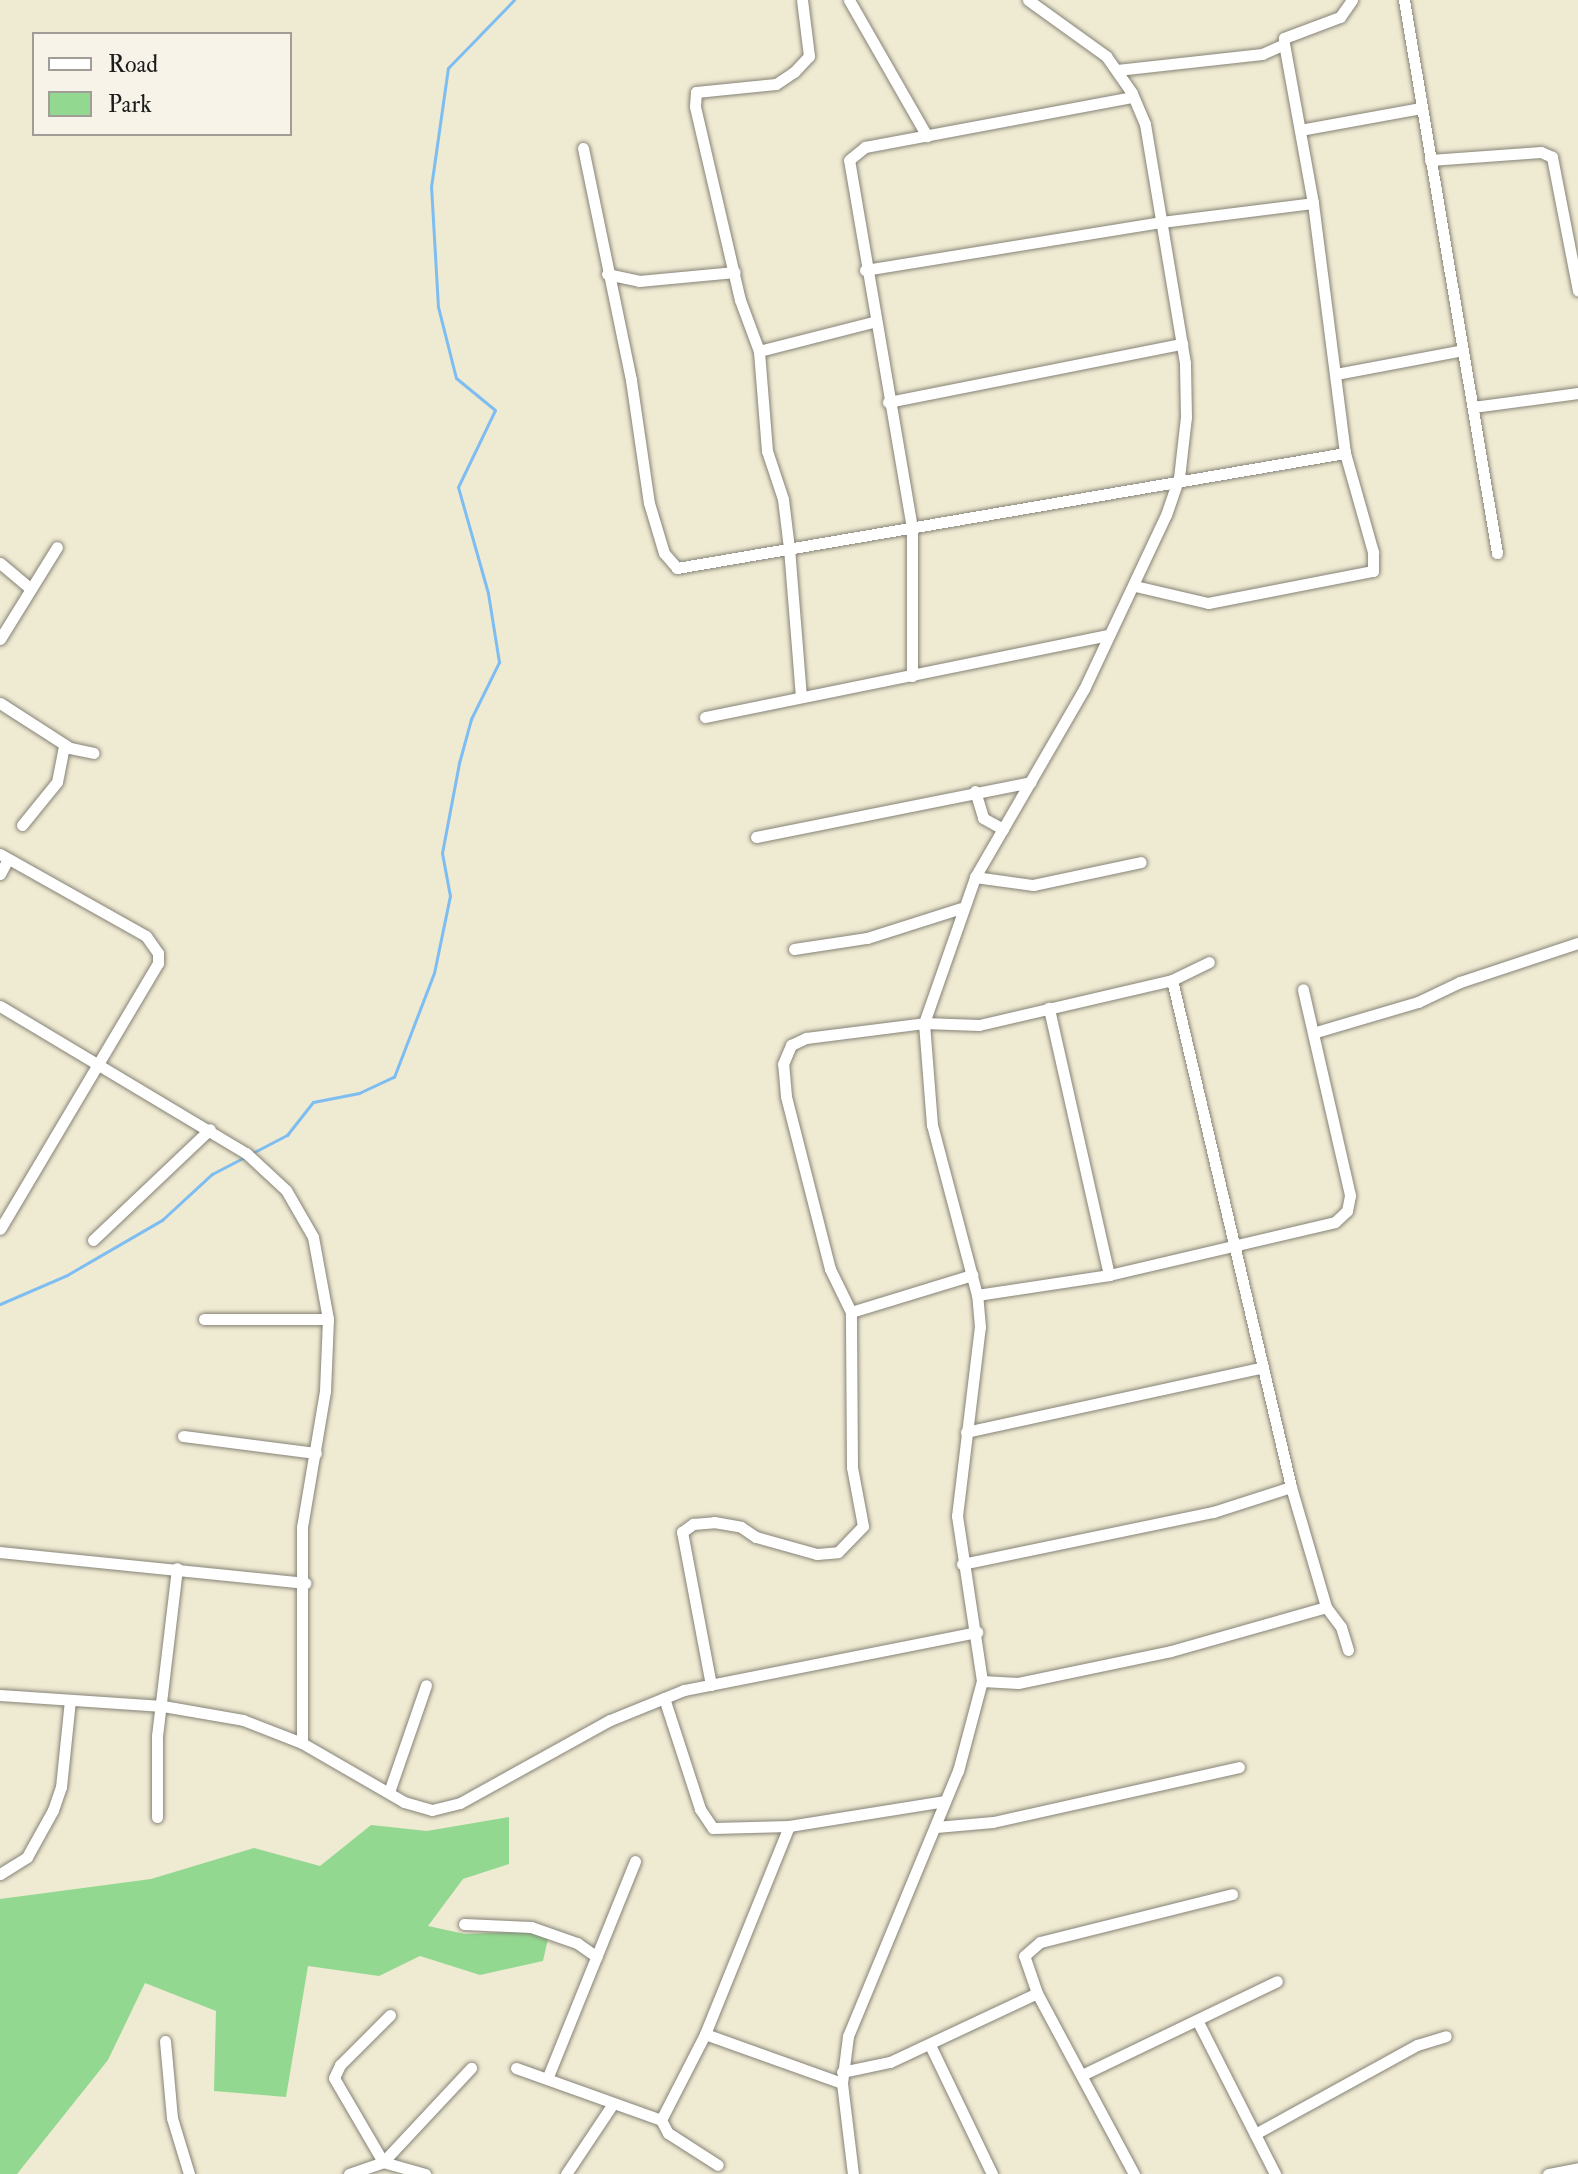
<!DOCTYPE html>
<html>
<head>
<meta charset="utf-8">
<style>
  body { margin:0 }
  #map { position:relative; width:1578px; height:2174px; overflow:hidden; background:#efead2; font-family:"IM FELL Double Pica",serif }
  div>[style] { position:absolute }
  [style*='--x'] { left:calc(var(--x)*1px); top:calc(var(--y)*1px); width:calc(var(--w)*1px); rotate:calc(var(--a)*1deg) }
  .green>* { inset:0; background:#93d891 }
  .stream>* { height:3px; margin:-1.5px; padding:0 1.5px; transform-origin:1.5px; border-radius:1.5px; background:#7ebdf2 }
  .roads { filter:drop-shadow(0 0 2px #868377) drop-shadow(0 0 2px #868377) }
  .minor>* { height:11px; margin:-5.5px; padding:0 5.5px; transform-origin:5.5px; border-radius:5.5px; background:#fff }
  span { translate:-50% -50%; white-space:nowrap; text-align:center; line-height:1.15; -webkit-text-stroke:7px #f7f3e8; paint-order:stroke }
  .legend { position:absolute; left:32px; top:32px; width:260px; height:104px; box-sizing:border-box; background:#f7f3e8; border:2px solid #9f9d96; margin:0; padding:10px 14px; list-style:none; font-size:24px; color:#1c1c1c }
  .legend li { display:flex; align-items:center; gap:16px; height:40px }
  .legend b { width:40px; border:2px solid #9f9d96 }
</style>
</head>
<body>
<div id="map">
  <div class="green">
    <i style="clip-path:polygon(509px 1817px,509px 1864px,463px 1879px,428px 1926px,465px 1934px,550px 1930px,543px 1961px,480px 1975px,420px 1956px,379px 1976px,308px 1966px,286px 2097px,214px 2091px,216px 2011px,145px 1983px,108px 2060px,17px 2174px,0 2174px,0 1899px,151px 1879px,254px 1848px,320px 1866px,371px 1825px,427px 1831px)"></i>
  </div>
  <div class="stream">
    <i style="--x:0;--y:1304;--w:73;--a:-23.4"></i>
    <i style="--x:67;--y:1275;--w:110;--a:-30.1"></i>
    <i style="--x:162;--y:1220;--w:68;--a:-42.6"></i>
    <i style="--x:212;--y:1174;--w:85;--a:-27.5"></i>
    <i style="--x:287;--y:1135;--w:42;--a:-51.8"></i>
    <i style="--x:313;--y:1102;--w:47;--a:-11.1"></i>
    <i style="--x:359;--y:1093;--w:38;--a:-25"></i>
    <i style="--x:394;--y:1077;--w:111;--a:-69"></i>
    <i style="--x:434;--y:973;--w:79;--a:-78.3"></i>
    <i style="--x:450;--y:896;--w:44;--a:-100.5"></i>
    <i style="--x:442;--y:853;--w:92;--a:-79.3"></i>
    <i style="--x:459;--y:763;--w:46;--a:-74.7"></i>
    <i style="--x:471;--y:719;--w:64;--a:-63.8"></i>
    <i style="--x:499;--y:662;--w:70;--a:-99.1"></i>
    <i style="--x:488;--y:593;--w:110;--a:-105.8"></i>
    <i style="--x:458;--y:487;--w:85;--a:-64.3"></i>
    <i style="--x:495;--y:410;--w:50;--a:-140.6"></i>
    <i style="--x:456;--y:378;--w:73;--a:-104.2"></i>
    <i style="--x:438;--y:307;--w:120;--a:-93.3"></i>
    <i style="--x:431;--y:187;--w:120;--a:-81.9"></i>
    <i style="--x:448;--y:68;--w:95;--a:-45.9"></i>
  </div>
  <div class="roads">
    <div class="minor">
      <i style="--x:849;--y:0;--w:157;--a:60.2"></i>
      <i style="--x:1404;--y:0;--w:561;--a:80.45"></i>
      <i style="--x:1117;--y:70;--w:146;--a:-6.3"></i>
      <i style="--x:1262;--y:54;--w:24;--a:-24"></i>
      <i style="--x:1300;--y:130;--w:123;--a:-10.3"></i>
      <i style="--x:583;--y:148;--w:237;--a:78.3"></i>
      <i style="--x:631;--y:380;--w:124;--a:81.7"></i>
      <i style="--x:649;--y:503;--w:52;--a:73.3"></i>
      <i style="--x:664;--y:553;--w:20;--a:49"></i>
      <i style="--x:677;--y:568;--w:678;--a:-9.77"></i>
      <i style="--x:1430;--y:160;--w:111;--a:-4.1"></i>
      <i style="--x:1541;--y:152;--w:12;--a:24"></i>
      <i style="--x:1552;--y:157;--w:136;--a:79"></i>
      <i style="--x:865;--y:270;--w:300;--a:-9.2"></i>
      <i style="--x:1161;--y:222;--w:153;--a:-7.1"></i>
      <i style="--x:607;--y:274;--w:33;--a:12"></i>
      <i style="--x:639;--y:281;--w:96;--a:-5.4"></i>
      <i style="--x:759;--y:351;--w:118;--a:-14.3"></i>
      <i style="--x:1336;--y:374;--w:129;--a:-10.7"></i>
      <i style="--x:888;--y:402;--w:300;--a:-11.2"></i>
      <i style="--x:1473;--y:407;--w:106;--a:-7.6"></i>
      <i style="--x:0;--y:563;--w:40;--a:40"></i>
      <i style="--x:1135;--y:586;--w:75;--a:13.1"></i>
      <i style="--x:1208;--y:603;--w:168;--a:-11"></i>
      <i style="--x:1373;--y:571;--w:19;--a:-90"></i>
      <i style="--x:1373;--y:552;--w:103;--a:-105.8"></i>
      <i style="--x:1345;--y:453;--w:252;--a:-97.3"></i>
      <i style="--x:1313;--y:203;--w:162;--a:-100.3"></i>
      <i style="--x:1284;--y:44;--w:6;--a:-90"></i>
      <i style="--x:1284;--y:38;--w:60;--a:-20.6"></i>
      <i style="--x:1340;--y:17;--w:21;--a:-55"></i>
      <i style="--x:0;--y:639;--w:108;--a:-58.2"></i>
      <i style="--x:912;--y:676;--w:148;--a:-90"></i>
      <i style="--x:912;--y:528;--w:373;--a:-99.7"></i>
      <i style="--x:849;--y:160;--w:21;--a:-39"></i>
      <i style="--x:865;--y:147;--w:271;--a:-10.6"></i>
      <i style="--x:801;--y:697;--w:149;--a:-94.6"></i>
      <i style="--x:789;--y:548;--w:49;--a:-97"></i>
      <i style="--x:783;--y:499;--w:51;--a:-108.4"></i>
      <i style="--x:767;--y:451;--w:100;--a:-94.6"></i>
      <i style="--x:759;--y:351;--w:54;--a:-110.4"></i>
      <i style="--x:740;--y:300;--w:199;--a:-103.1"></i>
      <i style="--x:695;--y:106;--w:14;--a:-86"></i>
      <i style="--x:696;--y:92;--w:80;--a:-5.7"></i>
      <i style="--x:776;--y:84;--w:22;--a:-34"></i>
      <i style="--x:794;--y:72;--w:22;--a:-47"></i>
      <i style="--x:809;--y:56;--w:56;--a:-97.1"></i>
      <i style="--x:0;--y:703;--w:83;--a:32.7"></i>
      <i style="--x:70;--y:748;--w:24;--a:12"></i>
      <i style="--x:705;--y:717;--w:412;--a:-11.5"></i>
      <i style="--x:975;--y:791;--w:28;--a:73"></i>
      <i style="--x:983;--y:818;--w:23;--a:29"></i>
      <i style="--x:22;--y:825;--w:55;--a:-50.9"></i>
      <i style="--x:57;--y:782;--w:38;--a:-79"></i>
      <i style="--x:756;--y:837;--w:280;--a:-11.3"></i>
      <i style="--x:0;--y:854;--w:167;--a:29.3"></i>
      <i style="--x:146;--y:936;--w:21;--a:55"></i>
      <i style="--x:158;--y:953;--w:10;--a:90"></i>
      <i style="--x:158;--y:963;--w:309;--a:120.7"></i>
      <i style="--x:0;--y:874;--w:17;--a:-62"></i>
      <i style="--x:975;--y:877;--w:59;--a:7.9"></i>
      <i style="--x:1033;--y:885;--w:110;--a:-12"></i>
      <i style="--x:794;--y:949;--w:74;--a:-8.6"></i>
      <i style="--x:867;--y:938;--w:99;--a:-17.7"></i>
      <i style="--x:1172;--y:980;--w:521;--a:76.79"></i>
      <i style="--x:1291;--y:1487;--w:125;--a:73.7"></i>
      <i style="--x:1326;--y:1607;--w:25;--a:53"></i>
      <i style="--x:1341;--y:1627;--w:24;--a:73"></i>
      <i style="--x:0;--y:1006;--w:287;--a:30.9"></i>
      <i style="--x:246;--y:1153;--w:54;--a:42.8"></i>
      <i style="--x:286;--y:1190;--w:54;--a:60.1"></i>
      <i style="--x:313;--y:1237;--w:83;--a:79.6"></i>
      <i style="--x:328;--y:1319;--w:72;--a:92.4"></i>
      <i style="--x:325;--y:1391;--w:138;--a:99.6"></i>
      <i style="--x:302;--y:1527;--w:216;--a:90"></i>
      <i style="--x:1316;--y:1032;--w:106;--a:-16.4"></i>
      <i style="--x:1418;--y:1002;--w:47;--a:-25.5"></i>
      <i style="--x:1460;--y:982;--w:124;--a:-18.3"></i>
      <i style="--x:93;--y:1240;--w:161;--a:-43.5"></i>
      <i style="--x:1109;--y:1275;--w:232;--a:-13.2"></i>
      <i style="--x:1335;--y:1222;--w:16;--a:-43"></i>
      <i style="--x:1347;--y:1211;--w:16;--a:-79"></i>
      <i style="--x:1350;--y:1195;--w:211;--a:-102.9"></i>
      <i style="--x:977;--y:1295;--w:134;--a:-8.6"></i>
      <i style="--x:1109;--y:1275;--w:274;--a:-102.7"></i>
      <i style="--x:851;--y:1312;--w:127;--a:-17"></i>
      <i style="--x:204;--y:1319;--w:124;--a:0"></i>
      <i style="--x:966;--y:1432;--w:304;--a:-12.3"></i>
      <i style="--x:183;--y:1436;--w:134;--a:7.3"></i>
      <i style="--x:0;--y:1552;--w:307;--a:5.8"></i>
      <i style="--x:962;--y:1564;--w:256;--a:-11.7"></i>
      <i style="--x:1213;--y:1512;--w:82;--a:-17.8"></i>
      <i style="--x:982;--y:1681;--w:36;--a:3"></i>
      <i style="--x:1018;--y:1683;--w:156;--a:-11.8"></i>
      <i style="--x:1171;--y:1651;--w:161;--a:-15.8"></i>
      <i style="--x:711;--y:1685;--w:156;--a:-100.7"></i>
      <i style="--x:682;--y:1532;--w:14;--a:-36"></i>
      <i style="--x:693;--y:1524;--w:21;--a:-5"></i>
      <i style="--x:714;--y:1522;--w:27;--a:10"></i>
      <i style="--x:741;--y:1527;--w:18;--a:34"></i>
      <i style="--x:756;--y:1537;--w:63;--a:15.6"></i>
      <i style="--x:817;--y:1554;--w:21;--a:-5"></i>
      <i style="--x:838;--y:1552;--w:36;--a:-46"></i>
      <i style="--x:863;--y:1526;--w:60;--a:-100.6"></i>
      <i style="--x:852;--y:1467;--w:155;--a:-90.4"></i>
      <i style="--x:851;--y:1312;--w:48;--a:-116"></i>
      <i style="--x:830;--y:1269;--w:179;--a:-104.3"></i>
      <i style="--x:786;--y:1096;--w:32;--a:-95"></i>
      <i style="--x:783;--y:1064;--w:21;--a:-67"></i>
      <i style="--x:791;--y:1045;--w:17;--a:-25"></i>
      <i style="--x:806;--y:1038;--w:119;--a:-7.2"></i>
      <i style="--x:924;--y:1023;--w:55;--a:2.1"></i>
      <i style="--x:979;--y:1025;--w:198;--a:-13.1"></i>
      <i style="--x:1172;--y:980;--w:41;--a:-25.9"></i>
      <i style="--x:0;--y:1695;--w:163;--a:3.9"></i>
      <i style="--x:163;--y:1706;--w:81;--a:9.9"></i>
      <i style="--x:243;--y:1720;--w:63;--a:21.3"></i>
      <i style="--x:302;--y:1743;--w:118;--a:30"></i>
      <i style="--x:404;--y:1802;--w:29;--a:16"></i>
      <i style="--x:432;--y:1810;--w:29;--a:-14"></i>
      <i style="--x:460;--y:1803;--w:171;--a:-29"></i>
      <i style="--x:610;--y:1720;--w:80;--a:-22.1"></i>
      <i style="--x:684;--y:1690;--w:299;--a:-11.2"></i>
      <i style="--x:664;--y:1698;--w:117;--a:72"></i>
      <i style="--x:700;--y:1809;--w:23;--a:56"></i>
      <i style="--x:713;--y:1828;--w:76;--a:-1.5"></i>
      <i style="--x:789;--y:1826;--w:158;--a:-9.1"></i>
      <i style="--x:389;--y:1792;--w:113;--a:-70.9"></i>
      <i style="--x:157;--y:1817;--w:81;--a:-90"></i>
      <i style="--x:157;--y:1736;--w:169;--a:-83.2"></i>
      <i style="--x:936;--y:1827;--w:57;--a:-5"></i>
      <i style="--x:993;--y:1822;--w:252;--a:-12.6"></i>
      <i style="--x:0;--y:1874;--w:32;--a:-32"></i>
      <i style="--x:27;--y:1857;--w:54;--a:-61"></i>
      <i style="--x:53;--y:1810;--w:24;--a:-71"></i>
      <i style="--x:61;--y:1787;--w:87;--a:-84.1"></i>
      <i style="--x:464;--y:1924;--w:67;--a:2.6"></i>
      <i style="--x:531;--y:1927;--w:49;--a:19.2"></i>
      <i style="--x:577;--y:1943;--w:24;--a:35"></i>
      <i style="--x:390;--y:2015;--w:71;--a:135"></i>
      <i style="--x:340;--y:2065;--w:14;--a:115"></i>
      <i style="--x:334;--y:2078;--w:97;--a:59.7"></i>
      <i style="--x:383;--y:2162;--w:44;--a:15.9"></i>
      <i style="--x:1197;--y:2020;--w:173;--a:63.1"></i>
      <i style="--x:705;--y:2034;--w:145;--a:19.7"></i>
      <i style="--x:165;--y:2041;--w:77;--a:84.8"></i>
      <i style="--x:172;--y:2118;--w:59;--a:73.1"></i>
      <i style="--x:930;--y:2045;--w:143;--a:64.3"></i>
      <i style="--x:516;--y:2068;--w:154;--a:19.7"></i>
      <i style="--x:842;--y:2072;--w:49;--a:-11.8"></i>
      <i style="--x:890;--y:2062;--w:162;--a:-25.1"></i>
      <i style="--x:1084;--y:2074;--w:214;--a:-25.7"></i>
      <i style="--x:547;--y:2079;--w:235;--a:-68"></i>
      <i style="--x:661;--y:2120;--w:97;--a:-62.9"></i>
      <i style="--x:705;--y:2034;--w:224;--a:-68"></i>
      <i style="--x:661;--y:2120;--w:15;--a:62"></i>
      <i style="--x:668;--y:2133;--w:59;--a:32.6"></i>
      <i style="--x:1255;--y:2134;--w:185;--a:-28.8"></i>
      <i style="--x:1417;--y:2045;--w:30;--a:-17"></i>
      <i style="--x:349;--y:2174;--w:36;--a:-19"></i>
      <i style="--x:383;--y:2162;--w:129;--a:-46.9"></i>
      <i style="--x:566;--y:2174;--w:83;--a:-56.3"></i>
      <i style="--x:853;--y:2174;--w:92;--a:-96.9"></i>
      <i style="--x:842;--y:2083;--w:47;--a:-82.7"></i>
      <i style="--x:848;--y:2036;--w:287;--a:-67.5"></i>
      <i style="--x:958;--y:1771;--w:93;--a:-75.1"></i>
      <i style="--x:982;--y:1681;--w:167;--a:-98.6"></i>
      <i style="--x:957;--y:1516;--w:190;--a:-83.1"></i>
      <i style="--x:980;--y:1327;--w:32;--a:-95"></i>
      <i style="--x:977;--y:1295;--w:176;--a:-104.8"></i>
      <i style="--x:932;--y:1125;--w:102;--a:-94.5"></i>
      <i style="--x:924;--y:1023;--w:155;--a:-70.7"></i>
      <i style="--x:975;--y:877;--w:217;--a:-59.9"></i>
      <i style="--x:1084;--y:689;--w:192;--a:-64.8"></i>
      <i style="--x:1166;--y:515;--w:39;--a:-71"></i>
      <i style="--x:1179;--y:478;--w:61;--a:-83.5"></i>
      <i style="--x:1186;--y:417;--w:54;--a:-91.1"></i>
      <i style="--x:1185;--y:363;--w:242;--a:-99.5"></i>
      <i style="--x:1145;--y:124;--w:34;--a:-113"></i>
      <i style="--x:1132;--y:93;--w:45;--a:-125.1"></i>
      <i style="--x:1106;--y:56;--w:96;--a:-144.3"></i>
      <i style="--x:1134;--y:2174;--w:205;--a:-118.2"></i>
      <i style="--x:1037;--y:1993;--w:39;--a:-109"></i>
      <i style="--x:1024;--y:1956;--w:21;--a:-41"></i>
      <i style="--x:1040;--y:1942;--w:198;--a:-14"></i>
      <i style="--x:1548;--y:2174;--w:31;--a:-11"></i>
    </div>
  </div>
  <ul class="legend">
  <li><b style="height:10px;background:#fff"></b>Road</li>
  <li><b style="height:22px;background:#93d891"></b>Park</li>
  </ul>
</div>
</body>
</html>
